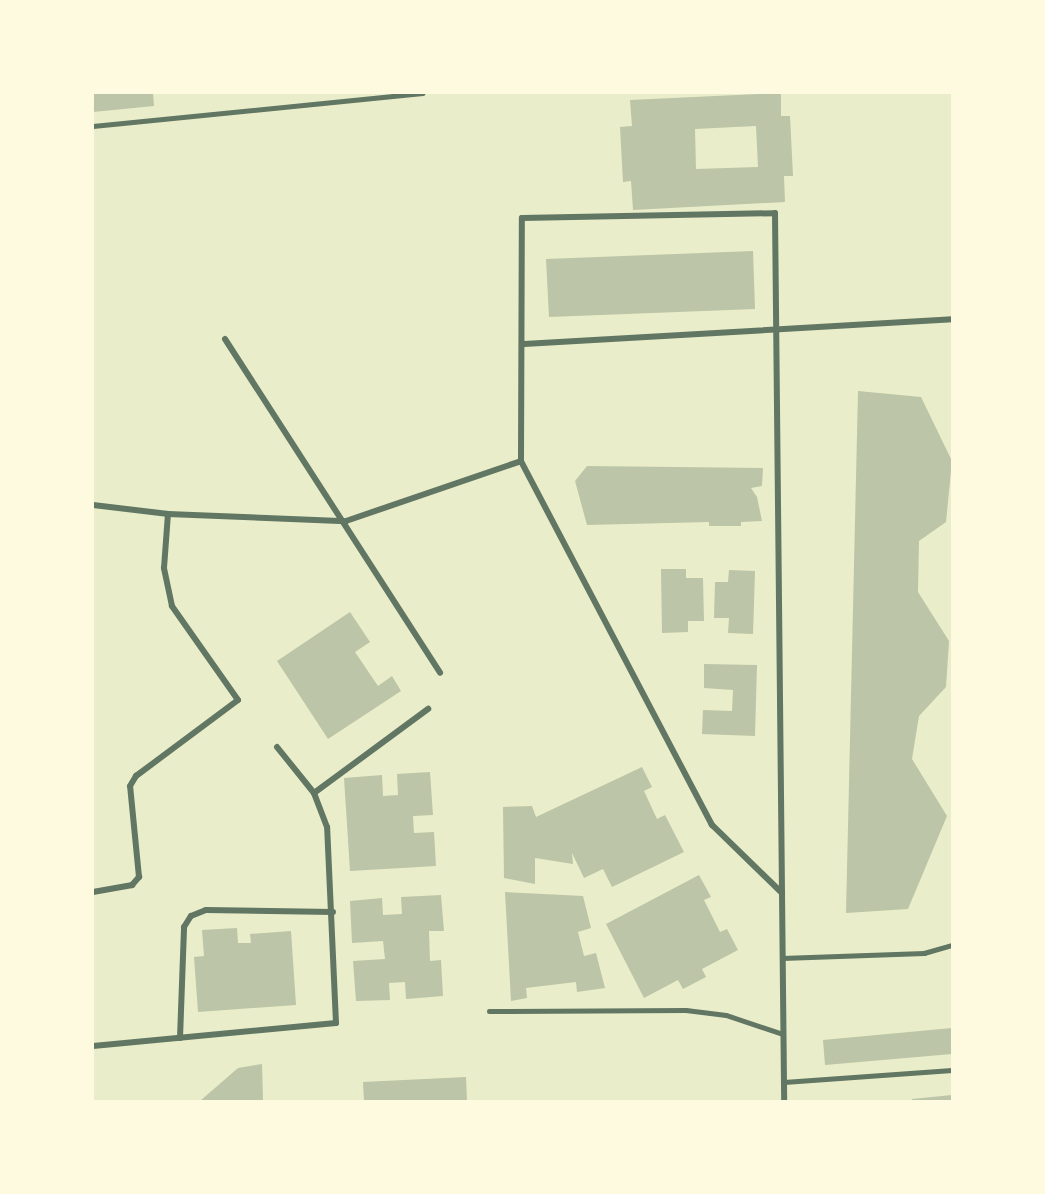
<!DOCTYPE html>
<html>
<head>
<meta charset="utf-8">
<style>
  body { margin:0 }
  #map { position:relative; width:1045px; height:1194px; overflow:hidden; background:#e9edc9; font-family:"Alegreya Sans",sans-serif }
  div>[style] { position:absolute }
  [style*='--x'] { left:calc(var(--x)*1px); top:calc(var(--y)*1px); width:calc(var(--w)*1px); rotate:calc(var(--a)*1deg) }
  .building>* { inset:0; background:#bcc5a7 }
  .service>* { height:4.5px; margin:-2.25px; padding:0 2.25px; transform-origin:2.25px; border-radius:2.25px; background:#617663 }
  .minor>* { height:6px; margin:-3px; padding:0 3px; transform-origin:3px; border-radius:3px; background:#617663 }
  span { translate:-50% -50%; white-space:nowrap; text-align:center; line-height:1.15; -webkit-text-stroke:6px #fefae0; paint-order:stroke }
  .frame { position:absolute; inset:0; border:94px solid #fefae0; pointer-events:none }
</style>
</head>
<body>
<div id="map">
  <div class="building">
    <i style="clip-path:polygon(93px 93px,153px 93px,154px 106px,93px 112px)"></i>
    <i style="clip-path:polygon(evenodd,781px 93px,781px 116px,790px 116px,793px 176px,784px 176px,785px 202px,633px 210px,631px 181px,623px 182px,620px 127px,632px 126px,630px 100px,781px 93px,756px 126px,758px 167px,696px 169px,695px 129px,756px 126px)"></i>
    <i style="clip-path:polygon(753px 251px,755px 309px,549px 317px,546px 259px)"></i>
    <i style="clip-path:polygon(858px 391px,921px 397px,952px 461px,946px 522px,919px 541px,918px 592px,949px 641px,946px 687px,919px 716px,912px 759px,947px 816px,908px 909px,846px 913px)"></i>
    <i style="clip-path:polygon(587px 466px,763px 468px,762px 486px,751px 488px,757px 497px,762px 521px,741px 522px,741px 526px,709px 526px,709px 522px,587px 525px,575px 481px)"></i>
    <i style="clip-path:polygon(661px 569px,686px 569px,686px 578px,703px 578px,704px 621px,688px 621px,688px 632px,662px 633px)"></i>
    <i style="clip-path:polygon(729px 570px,755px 571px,753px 634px,728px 633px,729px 618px,714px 618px,715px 582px,728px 582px)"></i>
    <i style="clip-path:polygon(350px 612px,370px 642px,355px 652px,378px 686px,392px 676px,401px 691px,328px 739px,277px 661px)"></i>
    <i style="clip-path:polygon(704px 664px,757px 665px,755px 736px,702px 734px,703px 710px,732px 711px,733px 690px,704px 688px)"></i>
    <i style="clip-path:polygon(642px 767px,652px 787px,644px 791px,657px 819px,665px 815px,684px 852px,612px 887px,603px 869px,584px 878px,572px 853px,573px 864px,535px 858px,535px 884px,504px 878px,503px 807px,532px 806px,536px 817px)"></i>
    <i style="clip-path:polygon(430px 772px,433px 815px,413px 816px,414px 833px,434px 832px,436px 866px,350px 871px,344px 778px,382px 775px,383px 796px,398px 795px,397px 774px)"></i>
    <i style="clip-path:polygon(699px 875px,711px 897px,704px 900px,720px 932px,727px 929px,738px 950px,702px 969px,706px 977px,683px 989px,678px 980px,644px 998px,606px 924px)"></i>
    <i style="clip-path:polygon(505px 892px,583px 896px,591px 928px,578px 932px,584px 956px,596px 953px,605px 988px,577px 992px,576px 982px,526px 988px,527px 998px,511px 1001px)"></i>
    <i style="clip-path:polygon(441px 895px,444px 931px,429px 931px,430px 961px,441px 960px,443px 996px,406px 999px,405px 982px,389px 983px,390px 1000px,356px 1001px,353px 961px,385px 959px,383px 941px,352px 943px,350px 901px,382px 898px,383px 915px,402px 914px,401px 897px)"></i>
    <i style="clip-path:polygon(237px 928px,238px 943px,251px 943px,250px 934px,291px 931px,296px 1005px,198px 1012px,194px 957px,204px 956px,202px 930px)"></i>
    <i style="clip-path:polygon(952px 1028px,952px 1054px,825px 1065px,823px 1040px)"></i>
    <i style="clip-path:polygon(262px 1064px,263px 1101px,200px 1101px,238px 1068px)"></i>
    <i style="clip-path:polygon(466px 1077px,467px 1101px,364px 1101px,363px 1082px)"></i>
    <i style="clip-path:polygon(952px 1095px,952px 1101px,912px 1101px,912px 1099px)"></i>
  </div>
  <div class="service">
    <i style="--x:93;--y:126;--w:331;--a:-5.7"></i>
    <i style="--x:782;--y:958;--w:142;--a:-2"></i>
    <i style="--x:924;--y:953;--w:29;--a:-16"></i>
    <i style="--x:489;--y:1011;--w:197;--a:-0.3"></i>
    <i style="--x:686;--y:1010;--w:40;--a:7.1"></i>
    <i style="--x:726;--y:1015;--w:60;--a:18.4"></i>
    <i style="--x:784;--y:1082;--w:168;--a:-4.1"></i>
  </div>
  <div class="minor">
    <i style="--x:225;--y:339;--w:397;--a:57.2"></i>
    <i style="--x:524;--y:344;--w:429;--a:-3.3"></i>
    <i style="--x:93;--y:505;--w:76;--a:6.8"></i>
    <i style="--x:168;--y:514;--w:178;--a:2.3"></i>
    <i style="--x:346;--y:521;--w:185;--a:-18.9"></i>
    <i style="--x:314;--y:793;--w:142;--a:-36.4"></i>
    <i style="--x:93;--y:892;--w:40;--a:-10"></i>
    <i style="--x:132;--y:885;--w:11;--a:-49"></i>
    <i style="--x:139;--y:877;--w:91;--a:-95.6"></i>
    <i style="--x:130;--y:786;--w:12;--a:-59"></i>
    <i style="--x:136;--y:776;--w:127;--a:-36.7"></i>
    <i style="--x:238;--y:700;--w:115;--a:-125.1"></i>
    <i style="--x:172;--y:606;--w:39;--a:-102"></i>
    <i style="--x:164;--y:568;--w:54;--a:-85.8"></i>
    <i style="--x:782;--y:893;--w:98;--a:-135.8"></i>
    <i style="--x:712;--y:825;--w:411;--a:-117.7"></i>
    <i style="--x:521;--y:461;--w:243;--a:-89.8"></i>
    <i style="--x:522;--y:218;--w:253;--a:-1.1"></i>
    <i style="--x:775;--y:213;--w:680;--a:89.41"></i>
    <i style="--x:782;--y:893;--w:208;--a:89.4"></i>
    <i style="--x:180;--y:1038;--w:111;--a:-87.9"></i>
    <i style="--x:184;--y:927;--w:13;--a:-58"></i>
    <i style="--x:191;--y:916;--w:16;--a:-22"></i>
    <i style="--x:206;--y:910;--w:127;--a:0.9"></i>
    <i style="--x:93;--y:1046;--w:244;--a:-5.4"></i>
    <i style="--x:336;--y:1023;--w:196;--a:-92.6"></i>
    <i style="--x:327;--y:827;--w:36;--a:-111"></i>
    <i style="--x:314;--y:793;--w:59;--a:-128.8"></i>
  </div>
  <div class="frame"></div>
</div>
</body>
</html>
